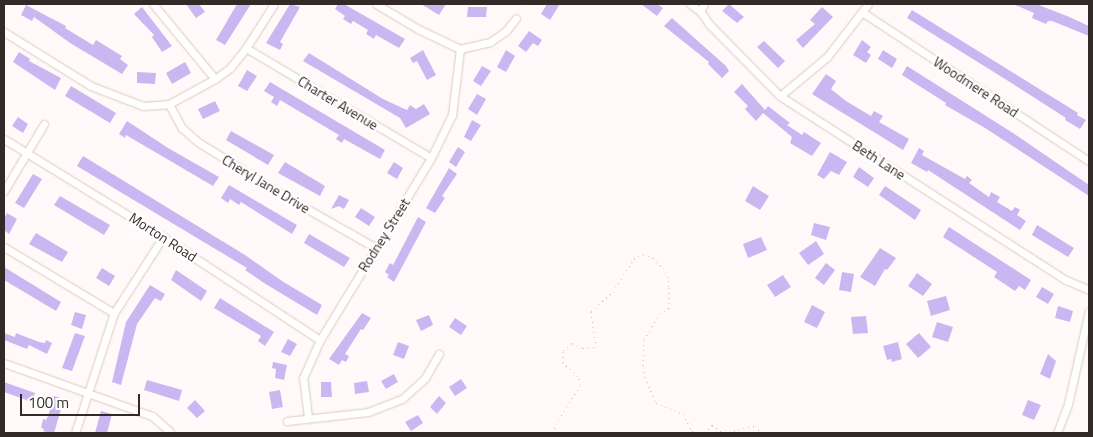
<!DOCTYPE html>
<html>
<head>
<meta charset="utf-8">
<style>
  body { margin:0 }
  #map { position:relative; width:1093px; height:437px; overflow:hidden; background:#fffaf9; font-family:"Titillium Web",sans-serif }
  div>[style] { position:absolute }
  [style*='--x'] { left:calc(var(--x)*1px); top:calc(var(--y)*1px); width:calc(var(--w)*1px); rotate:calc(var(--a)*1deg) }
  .building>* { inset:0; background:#cab7f2 }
  .path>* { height:1px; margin-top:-0.5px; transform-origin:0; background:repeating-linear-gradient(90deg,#c1bbb9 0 1px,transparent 0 5px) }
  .roads { filter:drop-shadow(0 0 1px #dec9c0) drop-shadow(0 0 1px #dec9c0) }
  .minor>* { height:7px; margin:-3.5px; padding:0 3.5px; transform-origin:3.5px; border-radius:3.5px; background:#fff }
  span { translate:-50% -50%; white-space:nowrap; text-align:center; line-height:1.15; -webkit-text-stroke:5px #fff; paint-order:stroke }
  .street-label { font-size:14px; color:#322a27 }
  .frame { position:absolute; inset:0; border:5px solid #322a27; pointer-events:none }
  .scale { position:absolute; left:20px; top:394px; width:120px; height:22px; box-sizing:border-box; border:2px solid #322a27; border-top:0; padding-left:6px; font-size:15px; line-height:18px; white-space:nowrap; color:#322a27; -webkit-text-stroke:4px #fff; paint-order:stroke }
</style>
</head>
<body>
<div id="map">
  <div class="building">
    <i style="clip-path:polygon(186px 4px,199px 4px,205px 12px,196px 18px)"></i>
    <i style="clip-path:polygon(237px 4px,251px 4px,225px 45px,216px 40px)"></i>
    <i style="clip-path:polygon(290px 4px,300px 7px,280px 42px,283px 44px,280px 50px,266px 43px)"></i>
    <i style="clip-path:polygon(338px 4px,344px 4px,405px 39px,399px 48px,376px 35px,374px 39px,366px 34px,368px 30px,353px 21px,351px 24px,343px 19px,345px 16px,335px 9px)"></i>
    <i style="clip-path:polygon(421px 4px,446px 4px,439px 15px)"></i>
    <i style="clip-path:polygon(547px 4px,560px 4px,550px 20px,541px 14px)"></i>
    <i style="clip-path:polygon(641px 4px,657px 4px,663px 8px,657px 16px)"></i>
    <i style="clip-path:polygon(729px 4px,744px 17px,737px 23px,722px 11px)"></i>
    <i style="clip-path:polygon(1013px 4px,1036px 4px,1067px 16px,1089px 26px,1089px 36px,1052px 21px,1048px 21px,1046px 24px,1032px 18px,1034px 13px)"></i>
    <i style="clip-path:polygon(26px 5px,66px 26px,65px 28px,93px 45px,96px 40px,122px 56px,120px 59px,128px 65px,122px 74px,70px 43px,34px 17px,32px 21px,21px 15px)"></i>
    <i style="clip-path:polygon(142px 7px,172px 46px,162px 52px,152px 37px,154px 35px,134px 14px)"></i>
    <i style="clip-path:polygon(468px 7px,487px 7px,486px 17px,467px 17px)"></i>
    <i style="clip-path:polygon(822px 7px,833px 17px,803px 48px,796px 40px,815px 24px,810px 20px)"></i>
    <i style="clip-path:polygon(912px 10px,1078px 113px,1077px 115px,1086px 120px,1080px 129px,1065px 120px,1066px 118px,1013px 84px,907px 18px)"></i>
    <i style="clip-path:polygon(672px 18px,726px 66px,729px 71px,722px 78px,708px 64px,709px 62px,664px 26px)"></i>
    <i style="clip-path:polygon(529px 31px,542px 40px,538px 46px,533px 43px,526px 52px,518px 46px)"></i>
    <i style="clip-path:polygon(862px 40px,871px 47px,867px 52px,871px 55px,866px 63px,853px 55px)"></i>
    <i style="clip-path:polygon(764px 41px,785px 61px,778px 68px,757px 47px)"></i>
    <i style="clip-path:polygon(423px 50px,436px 75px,427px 80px,417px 61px,413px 63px,410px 58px)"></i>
    <i style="clip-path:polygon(506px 50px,515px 56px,506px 72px,497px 67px)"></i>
    <i style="clip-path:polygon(883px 50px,897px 59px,892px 68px,878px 59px)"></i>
    <i style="clip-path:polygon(19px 52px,30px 59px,29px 61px,61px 78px,55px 90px,13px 62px)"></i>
    <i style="clip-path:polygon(309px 53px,383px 99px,407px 110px,410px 105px,416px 109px,424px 104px,430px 114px,406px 128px,400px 118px,303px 61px)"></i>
    <i style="clip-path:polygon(185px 62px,191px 73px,172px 84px,166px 73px)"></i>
    <i style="clip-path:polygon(482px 66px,491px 71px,481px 86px,473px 81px)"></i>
    <i style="clip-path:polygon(907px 66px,1013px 133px,1089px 185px,1089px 196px,985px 128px,945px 105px,946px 103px,902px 75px)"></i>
    <i style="clip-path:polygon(247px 70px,257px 76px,247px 91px,238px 86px)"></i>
    <i style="clip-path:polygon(137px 72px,156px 73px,155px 84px,137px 83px)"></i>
    <i style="clip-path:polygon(826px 74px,836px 81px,831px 89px,846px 101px,871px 116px,874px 111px,883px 116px,879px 122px,909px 139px,903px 150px,812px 94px)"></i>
    <i style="clip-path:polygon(270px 82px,385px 150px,380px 159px,344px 139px,342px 143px,336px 139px,339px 135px,280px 100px,277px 106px,271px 102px,274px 97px,264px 91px)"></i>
    <i style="clip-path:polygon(742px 84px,765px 110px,768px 106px,790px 123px,787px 125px,802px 135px,804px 132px,821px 143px,812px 156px,790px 143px,792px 137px,763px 113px,756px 121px,745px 109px,748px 106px,734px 92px)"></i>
    <i style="clip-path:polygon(71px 86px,116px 113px,110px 123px,65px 96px)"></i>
    <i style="clip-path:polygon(477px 94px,486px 99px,477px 115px,468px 109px)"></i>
    <i style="clip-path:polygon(215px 101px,220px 111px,203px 119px,198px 109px)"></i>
    <i style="clip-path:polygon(18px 117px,28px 124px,23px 133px,12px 126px)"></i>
    <i style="clip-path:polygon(472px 120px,481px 125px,471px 141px,464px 137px)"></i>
    <i style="clip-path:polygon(127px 121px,168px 148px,219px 177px,213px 186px,126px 135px,125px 138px,119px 134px)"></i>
    <i style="clip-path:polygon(231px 131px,274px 155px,268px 165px,226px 140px)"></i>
    <i style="clip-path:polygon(458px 147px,465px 152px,456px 167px,449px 162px)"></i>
    <i style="clip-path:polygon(919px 148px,924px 151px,922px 155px,965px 179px,967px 176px,972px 180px,969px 183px,989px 197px,991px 192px,1000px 197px,997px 202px,1012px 211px,1015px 207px,1020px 210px,1017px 215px,1026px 221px,1020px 230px,928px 170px,927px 172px,911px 163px)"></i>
    <i style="clip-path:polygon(830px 152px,847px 162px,839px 175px,831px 171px,824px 179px,817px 175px)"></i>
    <i style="clip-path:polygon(83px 156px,245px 255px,282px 281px,322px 305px,317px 315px,264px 283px,245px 270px,247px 268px,77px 166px)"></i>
    <i style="clip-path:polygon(285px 162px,325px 186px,320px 196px,278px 173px)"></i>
    <i style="clip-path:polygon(394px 162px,403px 168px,397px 179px,387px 173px)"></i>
    <i style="clip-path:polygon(859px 167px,874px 178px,868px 187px,853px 177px)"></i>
    <i style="clip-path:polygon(449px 168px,457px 174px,442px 196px,445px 198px,435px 213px,426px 208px)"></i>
    <i style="clip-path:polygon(33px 174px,42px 179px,24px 208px,15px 203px)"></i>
    <i style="clip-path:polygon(229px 185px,297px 225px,292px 234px,241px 202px,239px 205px,230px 199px,228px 203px,221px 198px)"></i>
    <i style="clip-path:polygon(753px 186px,769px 196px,760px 210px,745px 201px)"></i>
    <i style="clip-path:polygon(885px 186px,921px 210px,915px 220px,879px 195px)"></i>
    <i style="clip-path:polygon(339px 195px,349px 200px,344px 209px,339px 206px,331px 209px)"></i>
    <i style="clip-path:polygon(60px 196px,110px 225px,104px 235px,54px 205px)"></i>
    <i style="clip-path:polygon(361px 208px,375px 217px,369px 226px,355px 217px)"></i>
    <i style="clip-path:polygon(7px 213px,17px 219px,9px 234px,4px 230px,4px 219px)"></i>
    <i style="clip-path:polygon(418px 217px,426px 222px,394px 282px,387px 277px,389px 275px,385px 272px,390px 263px,393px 265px)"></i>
    <i style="clip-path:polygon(814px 223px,830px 227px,826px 240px,811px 235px)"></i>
    <i style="clip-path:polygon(1037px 225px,1074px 248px,1068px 257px,1032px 235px)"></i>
    <i style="clip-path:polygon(949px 227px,1031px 280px,1025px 290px,1019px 286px,1015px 291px,994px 277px,997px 272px,943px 237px)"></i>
    <i style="clip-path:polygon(36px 233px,68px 252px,62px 262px,29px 244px)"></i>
    <i style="clip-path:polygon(309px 234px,350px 258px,344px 267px,304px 243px)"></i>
    <i style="clip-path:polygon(761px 237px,767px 250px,748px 258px,743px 244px)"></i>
    <i style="clip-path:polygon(816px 241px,824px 254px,808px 265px,799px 253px)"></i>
    <i style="clip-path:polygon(880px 248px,896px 258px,887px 270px,885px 269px,875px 286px,860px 277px)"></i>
    <i style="clip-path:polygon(826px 263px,835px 270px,824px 285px,815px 278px)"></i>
    <i style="clip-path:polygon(4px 267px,61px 302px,56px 311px,4px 280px)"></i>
    <i style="clip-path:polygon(102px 268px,115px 276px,109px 286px,96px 278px)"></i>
    <i style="clip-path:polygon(176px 270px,207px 291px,201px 301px,171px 280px)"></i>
    <i style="clip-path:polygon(842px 272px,854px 274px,851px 292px,839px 290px)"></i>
    <i style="clip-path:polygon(917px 273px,932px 284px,923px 296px,908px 286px)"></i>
    <i style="clip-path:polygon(783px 275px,791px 287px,775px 297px,767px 285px)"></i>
    <i style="clip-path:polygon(150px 285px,165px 294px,161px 301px,155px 298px,137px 324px,121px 385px,112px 382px,126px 322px)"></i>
    <i style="clip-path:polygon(1042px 287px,1054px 294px,1048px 304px,1036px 297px)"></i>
    <i style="clip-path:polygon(946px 296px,950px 310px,931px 316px,927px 301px)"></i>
    <i style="clip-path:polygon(220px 298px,274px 332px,265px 346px,258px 341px,261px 336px,214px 308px)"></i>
    <i style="clip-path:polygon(812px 305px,825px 312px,817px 328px,804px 322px)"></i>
    <i style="clip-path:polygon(1058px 306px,1073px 311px,1070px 322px,1055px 318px)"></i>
    <i style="clip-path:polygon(75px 312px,86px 315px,82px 329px,71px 325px)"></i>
    <i style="clip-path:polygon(362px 313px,371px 318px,363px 330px,361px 329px,345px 354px,349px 356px,346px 362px,342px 360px,339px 365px,329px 359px)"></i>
    <i style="clip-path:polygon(429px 315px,433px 325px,421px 331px,416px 320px)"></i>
    <i style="clip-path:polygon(866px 316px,868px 333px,853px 334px,851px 317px)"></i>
    <i style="clip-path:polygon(455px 318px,467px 326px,461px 335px,449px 327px)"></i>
    <i style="clip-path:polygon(937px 322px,953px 327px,948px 342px,932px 337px)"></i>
    <i style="clip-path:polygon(4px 333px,15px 337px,16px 333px,39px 342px,45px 343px,46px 340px,52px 343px,47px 354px,29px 345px,27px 349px,4px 340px)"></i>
    <i style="clip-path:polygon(75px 333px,85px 336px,72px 371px,62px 368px)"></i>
    <i style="clip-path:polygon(919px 333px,931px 347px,918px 358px,906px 344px)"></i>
    <i style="clip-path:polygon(288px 339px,297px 344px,290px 356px,281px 352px)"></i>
    <i style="clip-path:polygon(398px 342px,409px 346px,404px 359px,393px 355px)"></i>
    <i style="clip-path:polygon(898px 342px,902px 359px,892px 362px,891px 359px,887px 360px,883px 346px)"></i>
    <i style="clip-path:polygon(1048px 354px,1056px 361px,1050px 379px,1040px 374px)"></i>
    <i style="clip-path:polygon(273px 362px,287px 365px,284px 380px,275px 378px,276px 369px,272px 368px)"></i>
    <i style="clip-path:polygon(394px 374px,398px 382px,386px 389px,381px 381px)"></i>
    <i style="clip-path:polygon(461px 379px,467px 388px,455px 396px,449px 387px)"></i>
    <i style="clip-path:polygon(147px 380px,182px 390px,179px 401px,144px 390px)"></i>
    <i style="clip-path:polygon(367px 381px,369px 392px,355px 394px,354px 383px)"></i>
    <i style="clip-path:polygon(4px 382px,35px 393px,32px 402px,4px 392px)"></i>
    <i style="clip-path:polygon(321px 382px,331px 382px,332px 397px,321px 397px)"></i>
    <i style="clip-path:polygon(280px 390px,283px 407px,272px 409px,269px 392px)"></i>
    <i style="clip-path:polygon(54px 396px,64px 399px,54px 433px,50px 433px,43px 431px,44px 429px,41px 428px,43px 419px,46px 420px,48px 416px)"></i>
    <i style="clip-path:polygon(439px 396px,446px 403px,437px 414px,430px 407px)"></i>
    <i style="clip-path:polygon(195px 400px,205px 411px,197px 418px,187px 408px)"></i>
    <i style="clip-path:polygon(1028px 400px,1041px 405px,1034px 420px,1022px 415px)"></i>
    <i style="clip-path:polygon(101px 411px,112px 414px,107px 433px,95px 433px)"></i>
    <i style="clip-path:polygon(418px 415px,423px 423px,411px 431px,405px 422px)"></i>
  </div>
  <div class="path">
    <i style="--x:517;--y:10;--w:7;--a:-56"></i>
    <i style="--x:553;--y:433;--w:9;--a:-72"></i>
    <i style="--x:556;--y:424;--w:47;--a:-58"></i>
    <i style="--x:581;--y:384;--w:9;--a:-111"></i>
    <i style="--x:578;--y:376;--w:20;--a:-139"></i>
    <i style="--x:563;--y:363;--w:13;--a:-90"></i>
    <i style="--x:563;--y:350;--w:11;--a:-38"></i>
    <i style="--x:572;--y:343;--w:12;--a:24"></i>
    <i style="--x:583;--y:348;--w:13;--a:-4"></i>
    <i style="--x:596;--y:347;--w:36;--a:-98"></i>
    <i style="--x:591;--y:311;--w:29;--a:-41"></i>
    <i style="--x:613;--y:292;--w:39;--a:-58"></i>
    <i style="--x:634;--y:259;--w:10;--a:-29"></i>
    <i style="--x:643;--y:254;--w:11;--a:22"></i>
    <i style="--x:653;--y:258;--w:14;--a:45"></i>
    <i style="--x:663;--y:268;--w:9;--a:58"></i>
    <i style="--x:668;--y:276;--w:11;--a:85"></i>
    <i style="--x:669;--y:287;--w:21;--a:90"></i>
    <i style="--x:669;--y:308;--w:10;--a:151"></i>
    <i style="--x:660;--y:313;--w:31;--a:121"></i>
    <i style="--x:644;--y:340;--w:27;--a:92"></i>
    <i style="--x:643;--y:367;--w:10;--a:79"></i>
    <i style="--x:645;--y:377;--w:28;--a:67"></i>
    <i style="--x:656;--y:403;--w:29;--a:22"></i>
    <i style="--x:683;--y:414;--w:19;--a:62"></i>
    <i style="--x:692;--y:431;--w:9;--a:13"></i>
    <i style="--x:705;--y:433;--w:11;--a:-49"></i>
    <i style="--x:712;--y:425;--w:14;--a:34"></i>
    <i style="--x:724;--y:433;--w:32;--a:-13"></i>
    <i style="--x:755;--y:426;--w:9;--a:49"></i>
  </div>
  <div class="roads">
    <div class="minor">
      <i style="--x:153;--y:4;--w:97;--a:50.4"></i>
      <i style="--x:376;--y:4;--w:49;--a:30.8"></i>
      <i style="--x:418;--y:29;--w:47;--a:25.5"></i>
      <i style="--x:460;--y:49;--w:31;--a:-13"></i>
      <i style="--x:490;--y:42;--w:19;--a:-35"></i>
      <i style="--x:506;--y:31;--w:16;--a:-52"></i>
      <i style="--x:690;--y:4;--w:12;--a:35"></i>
      <i style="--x:700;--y:11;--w:16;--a:55"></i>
      <i style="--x:709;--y:24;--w:101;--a:45.4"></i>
      <i style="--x:780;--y:96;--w:340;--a:32.8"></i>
      <i style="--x:1066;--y:280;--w:25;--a:23"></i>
      <i style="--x:700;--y:11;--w:8;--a:-60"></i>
      <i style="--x:862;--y:12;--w:272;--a:33.3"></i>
      <i style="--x:4;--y:32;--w:102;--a:31.8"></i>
      <i style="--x:91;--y:86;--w:56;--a:21"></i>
      <i style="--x:143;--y:106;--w:26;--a:-4"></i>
      <i style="--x:169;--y:104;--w:52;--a:-28.5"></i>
      <i style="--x:215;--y:79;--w:19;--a:-36"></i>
      <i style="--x:230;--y:68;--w:26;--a:-51"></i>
      <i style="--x:246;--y:48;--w:52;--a:-57.5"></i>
      <i style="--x:246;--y:48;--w:215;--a:30.7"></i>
      <i style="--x:780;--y:96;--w:61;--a:-39.7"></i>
      <i style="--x:827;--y:57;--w:67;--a:-52.3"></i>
      <i style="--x:169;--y:104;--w:27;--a:62"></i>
      <i style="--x:182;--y:128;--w:21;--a:41"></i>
      <i style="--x:198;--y:142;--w:106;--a:31.9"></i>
      <i style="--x:288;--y:198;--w:101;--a:29.6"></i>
      <i style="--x:4;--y:139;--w:187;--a:31.6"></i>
      <i style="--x:163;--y:237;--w:188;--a:33.3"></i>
      <i style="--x:4;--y:191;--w:78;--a:-59.2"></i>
      <i style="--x:4;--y:247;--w:128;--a:31"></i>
      <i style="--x:4;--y:363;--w:157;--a:19.7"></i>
      <i style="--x:152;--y:416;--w:23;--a:41"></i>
      <i style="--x:308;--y:417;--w:39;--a:-97"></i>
      <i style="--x:303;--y:378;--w:42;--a:-65.9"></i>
      <i style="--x:320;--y:340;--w:213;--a:-58.6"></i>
      <i style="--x:431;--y:158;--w:48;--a:-64"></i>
      <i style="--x:452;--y:115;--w:66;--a:-83.1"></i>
      <i style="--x:287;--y:421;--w:81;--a:-6.3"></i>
      <i style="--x:368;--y:412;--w:36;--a:-21"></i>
      <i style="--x:402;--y:399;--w:31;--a:-42"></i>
      <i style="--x:425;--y:378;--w:28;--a:-60"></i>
      <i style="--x:75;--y:433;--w:126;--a:-72"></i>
      <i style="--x:114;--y:313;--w:90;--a:-57.2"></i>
      <i style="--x:1057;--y:433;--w:31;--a:-69"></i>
      <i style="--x:1068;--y:404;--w:95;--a:-77.3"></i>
    </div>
  </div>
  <div class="street-label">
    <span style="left:976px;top:87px;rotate:33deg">Woodmere Road</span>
    <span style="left:338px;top:103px;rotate:31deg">Charter Avenue</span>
    <span style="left:879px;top:160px;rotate:33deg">Beth Lane</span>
    <span style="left:266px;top:184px;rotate:31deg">Cheryl Jane Drive</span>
    <span style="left:384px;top:235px;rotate:-58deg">Rodney Street</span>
    <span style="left:163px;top:237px;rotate:33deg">Morton Road</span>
  </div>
  <div class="frame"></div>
  <div class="scale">100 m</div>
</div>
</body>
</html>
